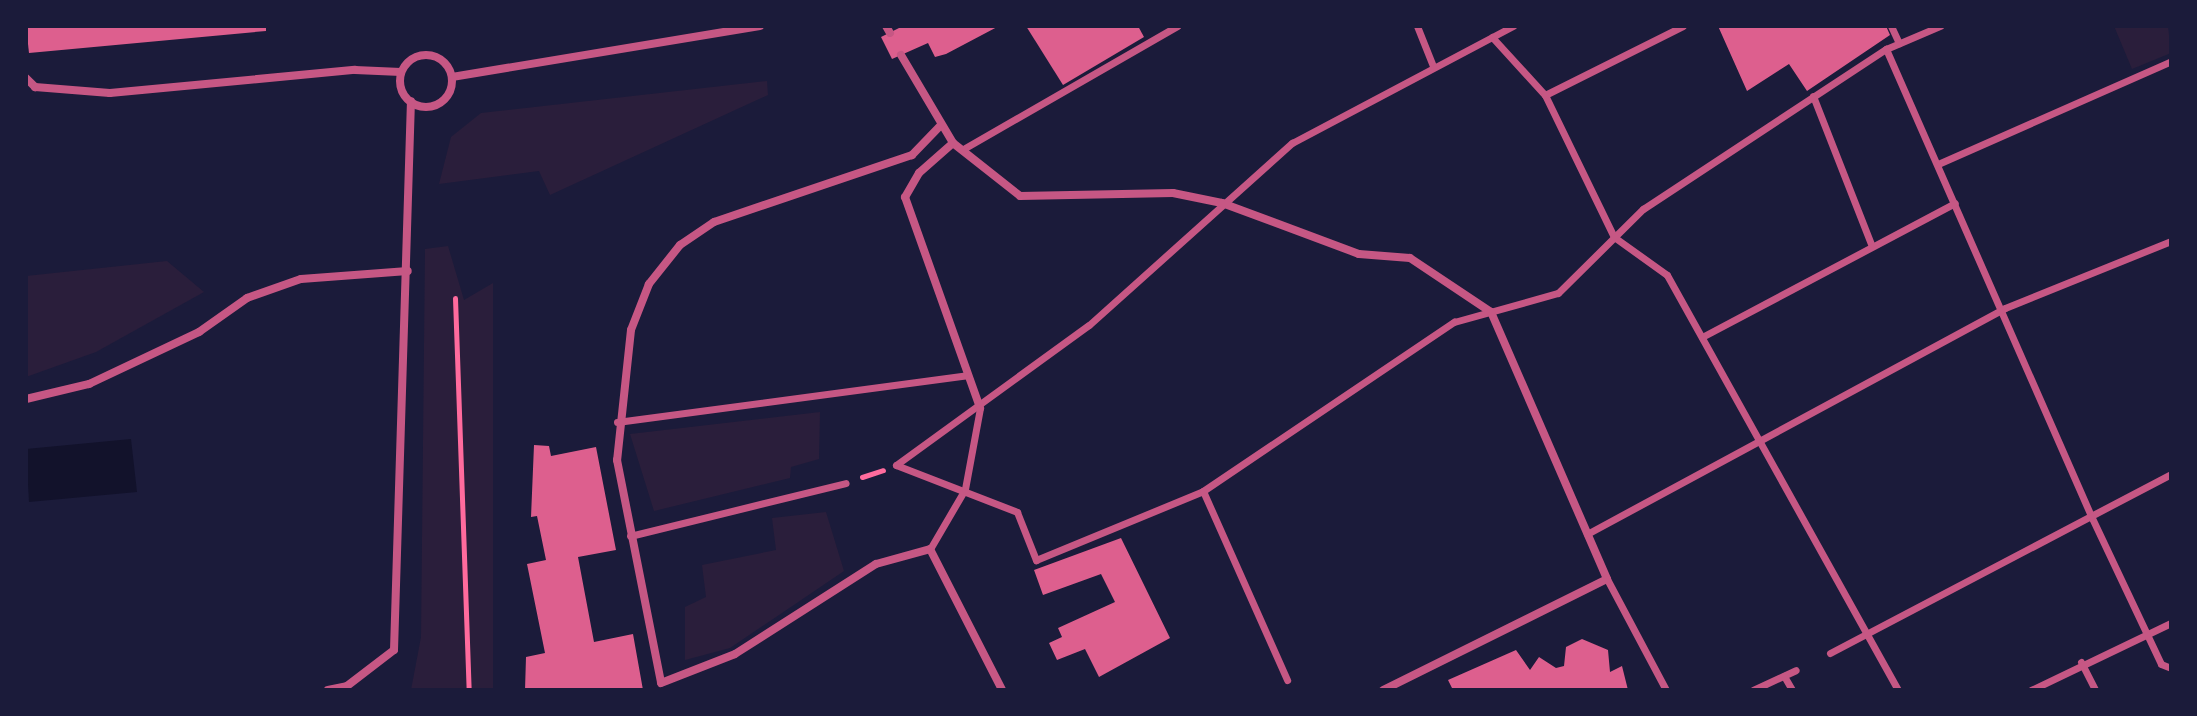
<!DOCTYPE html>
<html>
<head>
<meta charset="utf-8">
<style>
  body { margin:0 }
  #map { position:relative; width:2197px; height:716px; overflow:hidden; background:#1b1b3a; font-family:Roboto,sans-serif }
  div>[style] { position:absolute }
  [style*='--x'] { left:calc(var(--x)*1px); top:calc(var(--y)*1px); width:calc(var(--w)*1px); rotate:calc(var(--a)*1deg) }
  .green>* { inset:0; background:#2a1e3b }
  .water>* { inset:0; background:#12122b }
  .building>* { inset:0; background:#dd5f8e }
  .path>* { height:5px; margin:-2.5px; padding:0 2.5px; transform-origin:2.5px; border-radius:2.5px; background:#ff6b9d }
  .pedestrian>* { height:7px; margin:-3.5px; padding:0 3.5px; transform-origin:3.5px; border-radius:3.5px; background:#c65784 }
  .minor>* { height:8px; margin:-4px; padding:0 4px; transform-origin:4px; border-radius:4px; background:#c65784 }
  .minor>.ring { margin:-4px; padding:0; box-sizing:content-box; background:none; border:8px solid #c65784; border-radius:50% }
  span { translate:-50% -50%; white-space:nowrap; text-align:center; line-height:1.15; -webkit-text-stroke:6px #1b1b3a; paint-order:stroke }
  .frame { position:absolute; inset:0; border:28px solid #1b1b3a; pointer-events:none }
</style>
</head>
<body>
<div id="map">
  <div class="green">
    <i style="clip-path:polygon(2114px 26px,2168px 26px,2171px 53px,2132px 69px)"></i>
    <i style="clip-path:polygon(767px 81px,768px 95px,550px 195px,539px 171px,439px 184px,451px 137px,481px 113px)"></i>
    <i style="clip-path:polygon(448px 246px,464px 300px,493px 283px,493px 690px,411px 690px,421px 637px,425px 249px)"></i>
    <i style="clip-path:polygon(167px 261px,204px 292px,96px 352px,26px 377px,26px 276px)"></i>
    <i style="clip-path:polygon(820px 412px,819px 459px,791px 467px,790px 478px,654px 511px,630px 434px)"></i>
    <i style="clip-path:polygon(826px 512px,844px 571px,730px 648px,685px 660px,685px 607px,706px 597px,702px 565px,776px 550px,772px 518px)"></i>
  </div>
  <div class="water">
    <i style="clip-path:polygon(131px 439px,137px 492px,29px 502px,26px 449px)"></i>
  </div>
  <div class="building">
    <i style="clip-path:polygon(26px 26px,266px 26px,266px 31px,29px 53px)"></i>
    <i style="clip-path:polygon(903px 26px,999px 26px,946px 54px,935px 57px,928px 43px,892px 59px,881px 37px)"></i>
    <i style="clip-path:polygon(1026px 26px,1138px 26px,1144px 37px,1063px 85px)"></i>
    <i style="clip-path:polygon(1718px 26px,1886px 26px,1890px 35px,1807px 91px,1789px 64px,1747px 91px)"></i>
    <i style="clip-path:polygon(534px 445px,549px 446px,551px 456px,596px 447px,616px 550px,578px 557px,594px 642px,633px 634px,643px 690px,525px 690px,526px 657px,545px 653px,527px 564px,546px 560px,537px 516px,531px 517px)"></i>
    <i style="clip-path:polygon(1121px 538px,1170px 638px,1099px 677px,1085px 649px,1057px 660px,1049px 643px,1062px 637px,1058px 628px,1115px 602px,1101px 574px,1043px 595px,1034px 570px)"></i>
    <i style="clip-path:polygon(1582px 639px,1608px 650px,1610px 672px,1622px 666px,1628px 690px,1453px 690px,1448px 680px,1516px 650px,1530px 670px,1539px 657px,1556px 668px,1564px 666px,1566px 647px)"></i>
  </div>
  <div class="path">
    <i style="--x:455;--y:298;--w:392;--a:88"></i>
    <i style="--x:862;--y:477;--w:22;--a:-18"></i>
  </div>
  <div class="pedestrian">
    <i style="--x:1417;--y:26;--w:43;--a:68.2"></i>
    <i style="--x:1891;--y:26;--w:19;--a:65"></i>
    <i style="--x:1492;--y:37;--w:79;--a:47.6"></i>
    <i style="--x:1545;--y:95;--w:158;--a:64.1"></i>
    <i style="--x:1614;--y:237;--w:65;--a:35.6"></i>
    <i style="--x:1667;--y:275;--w:475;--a:60.9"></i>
    <i style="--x:1886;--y:49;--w:512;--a:66.29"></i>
    <i style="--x:2092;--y:518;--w:161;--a:64.7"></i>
    <i style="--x:2161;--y:664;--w:11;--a:22"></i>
    <i style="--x:1545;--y:95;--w:154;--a:-26.6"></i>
    <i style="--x:1813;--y:96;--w:159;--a:68.6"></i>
    <i style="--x:965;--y:148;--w:245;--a:-29.9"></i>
    <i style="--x:1938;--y:164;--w:255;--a:-23.8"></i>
    <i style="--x:1702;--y:337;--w:286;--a:-27.9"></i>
    <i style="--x:617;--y:422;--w:353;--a:-7.6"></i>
    <i style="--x:896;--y:465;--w:130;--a:21.2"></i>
    <i style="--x:1017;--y:512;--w:52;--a:68.4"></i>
    <i style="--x:1036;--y:560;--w:181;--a:-22.4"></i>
    <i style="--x:1203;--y:491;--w:303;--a:-34"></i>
    <i style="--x:1454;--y:322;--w:108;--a:-15.6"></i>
    <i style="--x:1558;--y:293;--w:120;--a:-44.7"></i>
    <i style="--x:1643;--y:209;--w:291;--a:-33.4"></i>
    <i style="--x:1886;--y:49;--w:59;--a:-23.1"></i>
    <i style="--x:896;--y:465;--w:238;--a:-36"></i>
    <i style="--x:1089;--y:325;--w:273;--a:-41.9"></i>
    <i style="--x:1292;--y:143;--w:250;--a:-27.9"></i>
    <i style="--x:1203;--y:491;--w:207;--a:66"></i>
    <i style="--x:1587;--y:534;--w:475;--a:-28.4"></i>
    <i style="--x:2005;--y:308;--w:179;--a:-22"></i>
    <i style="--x:630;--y:536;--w:222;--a:-13.8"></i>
    <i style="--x:930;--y:549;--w:69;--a:-59.7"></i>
    <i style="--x:965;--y:489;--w:82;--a:-79.5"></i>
    <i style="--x:1607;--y:579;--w:126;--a:62"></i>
    <i style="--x:1830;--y:653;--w:385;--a:-27.7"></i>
    <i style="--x:2081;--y:662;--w:31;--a:63"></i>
    <i style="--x:1784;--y:676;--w:16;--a:60"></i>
    <i style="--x:1753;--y:690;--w:47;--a:-24.9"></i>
    <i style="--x:2031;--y:690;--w:155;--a:-25.6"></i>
  </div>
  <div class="minor">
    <i style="--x:886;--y:26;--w:8;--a:60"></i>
    <i style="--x:901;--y:55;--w:102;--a:59.4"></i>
    <i style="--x:953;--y:143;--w:85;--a:38.3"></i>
    <i style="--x:1020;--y:196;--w:153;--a:-1.1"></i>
    <i style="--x:1173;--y:193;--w:50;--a:11.5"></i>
    <i style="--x:1222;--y:203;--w:146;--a:20.4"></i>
    <i style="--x:1359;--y:254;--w:51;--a:4.5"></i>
    <i style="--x:1410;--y:258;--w:97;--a:33.7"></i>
    <i style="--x:1491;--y:312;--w:291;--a:66.5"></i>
    <i style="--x:1607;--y:579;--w:250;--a:153.6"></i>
    <i class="ring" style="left:400px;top:55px;width:44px;height:44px"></i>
    <i style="--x:452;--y:77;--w:312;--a:-9.4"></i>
    <i style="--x:26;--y:78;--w:13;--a:45"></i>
    <i style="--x:35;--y:87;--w:75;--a:4.6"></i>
    <i style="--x:110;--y:93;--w:246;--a:-5.4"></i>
    <i style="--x:355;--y:70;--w:46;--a:2.5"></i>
    <i style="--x:941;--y:125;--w:42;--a:134"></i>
    <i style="--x:912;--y:155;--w:209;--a:161.3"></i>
    <i style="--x:714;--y:222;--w:41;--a:145.9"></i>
    <i style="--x:680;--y:245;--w:50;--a:128.5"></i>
    <i style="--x:649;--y:284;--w:49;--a:111.4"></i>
    <i style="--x:631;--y:330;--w:131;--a:96.1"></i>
    <i style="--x:617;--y:460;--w:227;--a:78.8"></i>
    <i style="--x:661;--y:683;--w:79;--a:-21.4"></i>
    <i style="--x:735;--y:654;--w:167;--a:-32.6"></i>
    <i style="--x:876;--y:564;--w:56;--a:-15.5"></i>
    <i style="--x:930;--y:549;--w:158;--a:62.9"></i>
    <i style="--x:953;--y:143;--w:45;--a:138.6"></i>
    <i style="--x:919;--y:173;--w:28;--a:120"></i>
    <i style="--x:905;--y:197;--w:224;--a:70.4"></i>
    <i style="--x:26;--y:399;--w:65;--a:-13.4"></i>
    <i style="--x:89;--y:384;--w:122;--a:-25.3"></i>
    <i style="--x:199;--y:332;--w:59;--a:-35.3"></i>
    <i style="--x:247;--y:298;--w:57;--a:-19.4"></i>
    <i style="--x:301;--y:279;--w:107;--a:-4.3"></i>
    <i style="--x:328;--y:690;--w:19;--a:-12"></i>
    <i style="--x:347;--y:686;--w:59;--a:-37.5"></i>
    <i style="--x:394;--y:650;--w:549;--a:-88.23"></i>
  </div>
  <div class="frame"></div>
</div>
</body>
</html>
